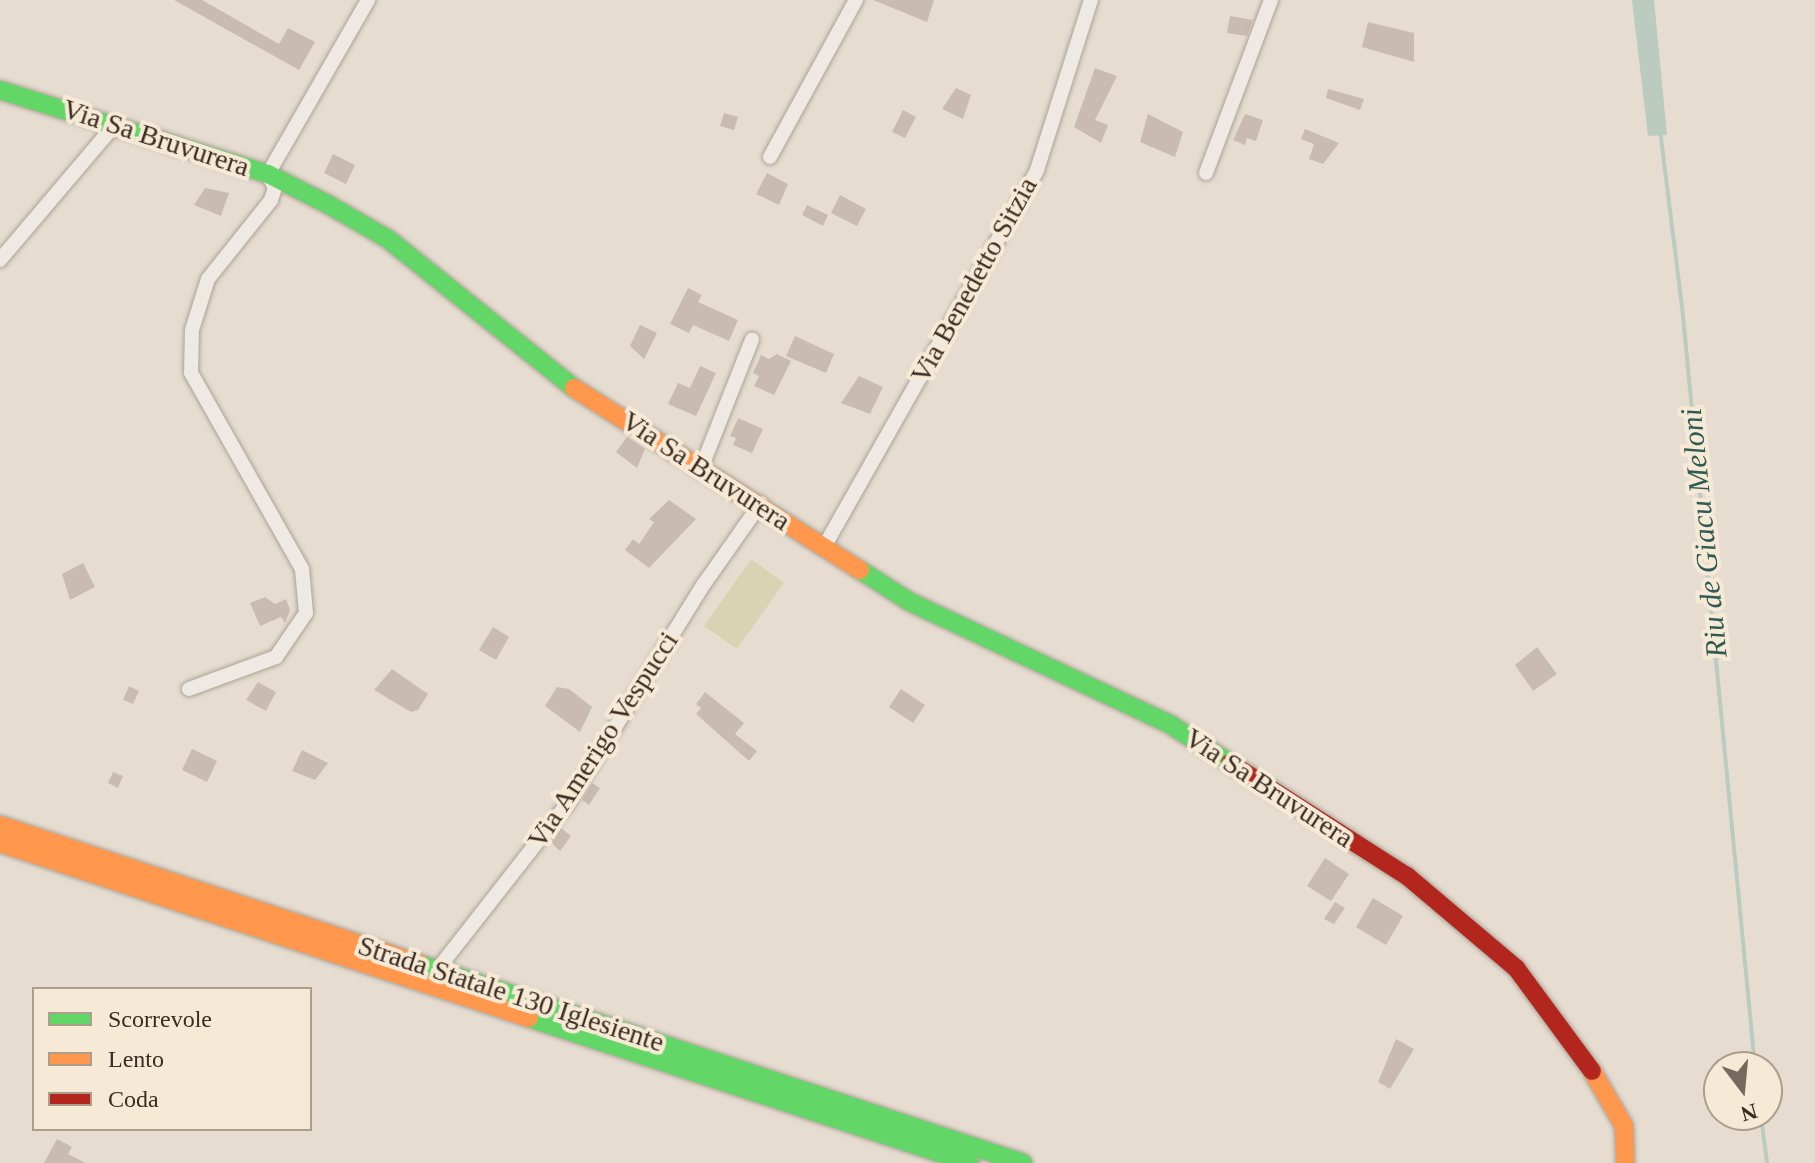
<!DOCTYPE html>
<html>
<head>
<meta charset="utf-8">
<style>
  body { margin:0 }
  #map { position:relative; width:1815px; height:1163px; overflow:hidden; background:#e6ddd0; font-family:Georgia,serif }
  div>[style] { position:absolute }
  [style*='--x'] { left:calc(var(--x)*1px); top:calc(var(--y)*1px); width:calc(var(--w)*1px); rotate:calc(var(--a)*1deg) }
  .green>* { inset:0; background:#d8d4b3 }
  .water>* { inset:0; background:#bbcbc0 }
  .stream>* { height:4px; margin:-2px; padding:0 2px; transform-origin:2px; border-radius:2px; background:#bbcbc0 }
  .building>* { inset:0; background:#cabbb1 }
  .roads { filter:drop-shadow(0 0 2px #aca398) drop-shadow(0 0 2px #aca398) }
  .street>* { height:14px; margin:-7px; padding:0 7px; transform-origin:7px; border-radius:7px; background:#eee9e2 }
  .fast>* { height:18px; margin:-9px; padding:0 9px; transform-origin:9px; border-radius:9px; background:#63d668 }
  .slow>* { height:18px; margin:-9px; padding:0 9px; transform-origin:9px; border-radius:9px; background:#ff974d }
  .jam>* { height:18px; margin:-9px; padding:0 9px; transform-origin:9px; border-radius:9px; background:#b3261e }
  span { translate:-50% -50%; white-space:nowrap; text-align:center; line-height:1.15; -webkit-text-stroke:8px #f6ead7; paint-order:stroke }
  .street-label { font-size:28px; color:#3b2b20 }
  .water-label { font-size:30px; color:#2f5b54; font-style:italic }
  .legend { position:absolute; left:32px; top:987px; width:280px; height:144px; box-sizing:border-box; background:#f6ead7; border:2px solid #ab9e8e; margin:0; padding:10px 14px; list-style:none; font-size:24px; color:#3b2b20 }
  .legend li { display:flex; align-items:center; gap:16px; height:40px }
  .legend b { width:40px; border:2px solid #ab9e8e }
  .north { position:absolute; left:1703px; top:1051px; width:80px; height:80px; box-sizing:border-box; background:#f6ead7; border:2px solid #ab9e8e; border-radius:50%; rotate:164deg; font-size:22px; font-weight:700; line-height:32px; text-align:center; color:#3b2b20 }
  .north::after { content:''; display:block; margin:auto; width:28px; height:36px; background:#77695e; clip-path:polygon(50% 0,100% 100%,50% 72%,0 100%) }
</style>
</head>
<body>
<div id="map">
  <div class="green">
    <i style="clip-path:polygon(751px 559px,784px 583px,737px 649px,704px 626px)"></i>
  </div>
  <div class="water">
    <i style="clip-path:polygon(1632px 0,1654px 0,1667px 135px,1648px 136px)"></i>
  </div>
  <div class="stream">
    <i style="--x:1660;--y:130;--w:177;--a:82.9"></i>
    <i style="--x:1682;--y:306;--w:764;--a:84.52"></i>
    <i style="--x:1761;--y:1115;--w:48;--a:82.9"></i>
  </div>
  <div class="building">
    <i style="clip-path:polygon(174px 0,202px 0,279px 44px,288px 28px,315px 42px,299px 70px)"></i>
    <i style="clip-path:polygon(873px 0,934px 0,927px 22px)"></i>
    <i style="clip-path:polygon(1230px 16px,1253px 20px,1247px 36px,1227px 33px)"></i>
    <i style="clip-path:polygon(1368px 22px,1414px 33px,1414px 62px,1362px 47px)"></i>
    <i style="clip-path:polygon(1095px 68px,1117px 76px,1095px 120px,1108px 125px,1101px 143px,1074px 127px)"></i>
    <i style="clip-path:polygon(956px 88px,971px 95px,963px 119px,942px 109px)"></i>
    <i style="clip-path:polygon(1328px 89px,1364px 99px,1360px 110px,1326px 98px)"></i>
    <i style="clip-path:polygon(903px 110px,916px 117px,905px 138px,892px 132px)"></i>
    <i style="clip-path:polygon(724px 113px,738px 117px,734px 130px,720px 126px)"></i>
    <i style="clip-path:polygon(1148px 114px,1183px 132px,1175px 157px,1140px 142px)"></i>
    <i style="clip-path:polygon(1245px 114px,1263px 120px,1256px 141px,1247px 138px,1245px 145px,1233px 140px)"></i>
    <i style="clip-path:polygon(1305px 129px,1339px 143px,1323px 164px,1309px 159px,1314px 144px,1301px 139px)"></i>
    <i style="clip-path:polygon(333px 154px,355px 165px,346px 184px,324px 173px)"></i>
    <i style="clip-path:polygon(767px 173px,788px 184px,779px 205px,756px 194px)"></i>
    <i style="clip-path:polygon(205px 188px,229px 193px,221px 216px,194px 205px)"></i>
    <i style="clip-path:polygon(840px 195px,866px 209px,857px 226px,831px 213px)"></i>
    <i style="clip-path:polygon(807px 205px,828px 215px,823px 226px,802px 215px)"></i>
    <i style="clip-path:polygon(688px 288px,702px 295px,698px 302px,738px 320px,729px 341px,693px 325px,689px 333px,670px 324px)"></i>
    <i style="clip-path:polygon(640px 325px,657px 333px,644px 359px,630px 346px)"></i>
    <i style="clip-path:polygon(795px 336px,834px 354px,826px 373px,786px 356px)"></i>
    <i style="clip-path:polygon(777px 354px,791px 361px,774px 395px,754px 386px,759px 376px,753px 373px,761px 355px,769px 359px)"></i>
    <i style="clip-path:polygon(700px 366px,716px 373px,696px 416px,668px 404px,678px 383px,690px 388px)"></i>
    <i style="clip-path:polygon(859px 376px,883px 387px,870px 414px,841px 403px)"></i>
    <i style="clip-path:polygon(738px 418px,763px 429px,752px 453px,733px 445px,736px 438px,730px 436px)"></i>
    <i style="clip-path:polygon(627px 437px,645px 449px,637px 468px,616px 452px)"></i>
    <i style="clip-path:polygon(669px 500px,696px 519px,649px 568px,625px 550px,633px 539px,639px 544px,654px 522px,649px 519px)"></i>
    <i style="clip-path:polygon(83px 563px,95px 587px,70px 600px,62px 574px)"></i>
    <i style="clip-path:polygon(265px 597px,275px 604px,286px 599px,290px 610px,285px 623px,281px 617px,260px 626px,250px 603px)"></i>
    <i style="clip-path:polygon(493px 627px,509px 637px,496px 660px,479px 650px)"></i>
    <i style="clip-path:polygon(1537px 647px,1557px 674px,1533px 691px,1515px 665px)"></i>
    <i style="clip-path:polygon(392px 669px,428px 694px,418px 710px,411px 712px,374px 690px)"></i>
    <i style="clip-path:polygon(258px 682px,276px 692px,266px 711px,246px 700px)"></i>
    <i style="clip-path:polygon(129px 686px,139px 691px,133px 704px,123px 700px)"></i>
    <i style="clip-path:polygon(557px 687px,569px 689px,592px 707px,580px 732px,545px 706px)"></i>
    <i style="clip-path:polygon(901px 689px,925px 705px,913px 723px,889px 707px)"></i>
    <i style="clip-path:polygon(705px 692px,744px 723px,735px 734px,757px 751px,749px 761px,696px 714px,701px 708px,696px 704px)"></i>
    <i style="clip-path:polygon(192px 749px,217px 761px,207px 782px,182px 770px)"></i>
    <i style="clip-path:polygon(302px 750px,328px 763px,315px 780px,292px 771px)"></i>
    <i style="clip-path:polygon(113px 772px,123px 776px,118px 788px,108px 783px)"></i>
    <i style="clip-path:polygon(592px 783px,600px 788px,589px 805px,582px 800px)"></i>
    <i style="clip-path:polygon(561px 828px,571px 836px,560px 851px,550px 842px)"></i>
    <i style="clip-path:polygon(1325px 858px,1349px 874px,1331px 901px,1307px 886px)"></i>
    <i style="clip-path:polygon(1373px 898px,1403px 916px,1386px 945px,1356px 927px)"></i>
    <i style="clip-path:polygon(1335px 902px,1345px 908px,1334px 924px,1324px 919px)"></i>
    <i style="clip-path:polygon(1396px 1039px,1414px 1049px,1390px 1089px,1378px 1082px)"></i>
    <i style="clip-path:polygon(57px 1139px,72px 1147px,68px 1154px,86px 1163px,44px 1163px)"></i>
  </div>
  <div class="roads">
    <div class="street">
      <i style="--x:770;--y:157;--w:179;--a:-61.3"></i>
      <i style="--x:1206;--y:173;--w:185;--a:-69.4"></i>
      <i style="--x:0;--y:260;--w:180;--a:-49.7"></i>
      <i style="--x:702;--y:466;--w:136;--a:-68.4"></i>
      <i style="--x:824;--y:547;--w:433;--a:-60.5"></i>
      <i style="--x:1037;--y:170;--w:178;--a:-72.4"></i>
      <i style="--x:189;--y:689;--w:93;--a:-20.2"></i>
      <i style="--x:276;--y:657;--w:53;--a:-55.7"></i>
      <i style="--x:306;--y:613;--w:44;--a:-95.2"></i>
      <i style="--x:302;--y:569;--w:225;--a:-119.5"></i>
      <i style="--x:191;--y:373;--w:43;--a:-88.7"></i>
      <i style="--x:192;--y:330;--w:53;--a:-72.6"></i>
      <i style="--x:208;--y:279;--w:101;--a:-51.4"></i>
      <i style="--x:271;--y:200;--w:13;--a:-72"></i>
      <i style="--x:275;--y:188;--w:16;--a:-117"></i>
      <i style="--x:268;--y:174;--w:201;--a:-60.1"></i>
      <i style="--x:437;--y:970;--w:212;--a:-51.9"></i>
      <i style="--x:568;--y:803;--w:258;--a:-58.2"></i>
      <i style="--x:704;--y:584;--w:99;--a:-54.9"></i>
    </div>
    <div class="fast">
      <i style="--x:0;--y:90;--w:281;--a:17.4"></i>
      <i style="--x:268;--y:174;--w:68;--a:26.9"></i>
      <i style="--x:329;--y:205;--w:68;--a:30"></i>
      <i style="--x:388;--y:239;--w:238;--a:38.7"></i>
      <i style="--x:860;--y:570;--w:59;--a:32.6"></i>
      <i style="--x:910;--y:602;--w:289;--a:25.2"></i>
      <i style="--x:1171;--y:725;--w:70;--a:32.8"></i>
      <i style="--x:420;--y:964;--w:635;--a:18.26"></i>
      <i style="--x:529;--y:1018;--w:464;--a:18.2"></i>
    </div>
    <div class="slow">
      <i style="--x:574;--y:388;--w:339;--a:32.5"></i>
      <i style="--x:0;--y:825;--w:442;--a:18.3"></i>
      <i style="--x:0;--y:843;--w:557;--a:18.3"></i>
      <i style="--x:1592;--y:1071;--w:64;--a:59.8"></i>
      <i style="--x:1624;--y:1126;--w:37;--a:88"></i>
    </div>
    <div class="jam">
      <i style="--x:1230;--y:763;--w:210;--a:32.6"></i>
      <i style="--x:1407;--y:876;--w:143;--a:40.2"></i>
      <i style="--x:1516;--y:968;--w:128;--a:53.6"></i>
    </div>
  </div>
  <div class="street-label">
    <span style="left:156px;top:138px;rotate:18deg">Via Sa Bruvurera</span>
    <span style="left:974px;top:280px;rotate:-61deg">Via Benedetto Sitzia</span>
    <span style="left:706px;top:471px;rotate:33deg">Via Sa Bruvurera</span>
    <span style="left:603px;top:740px;rotate:-57deg">Via Amerigo Vespucci</span>
    <span style="left:1269px;top:788px;rotate:33deg">Via Sa Bruvurera</span>
    <span style="left:511px;top:994px;rotate:18deg">Strada Statale 130 Iglesiente</span>
  </div>
  <div class="water-label">
    <span style="left:1704px;top:533px;rotate:-96deg">Riu de Giacu Meloni</span>
  </div>
  <ul class="legend">
  <li><b style="height:10px;background:#63d668"></b>Scorrevole</li>
  <li><b style="height:10px;background:#ff974d"></b>Lento</li>
  <li><b style="height:10px;background:#b3261e"></b>Coda</li>
  </ul>
  <div class="north">N</div>
</div>
</body>
</html>
